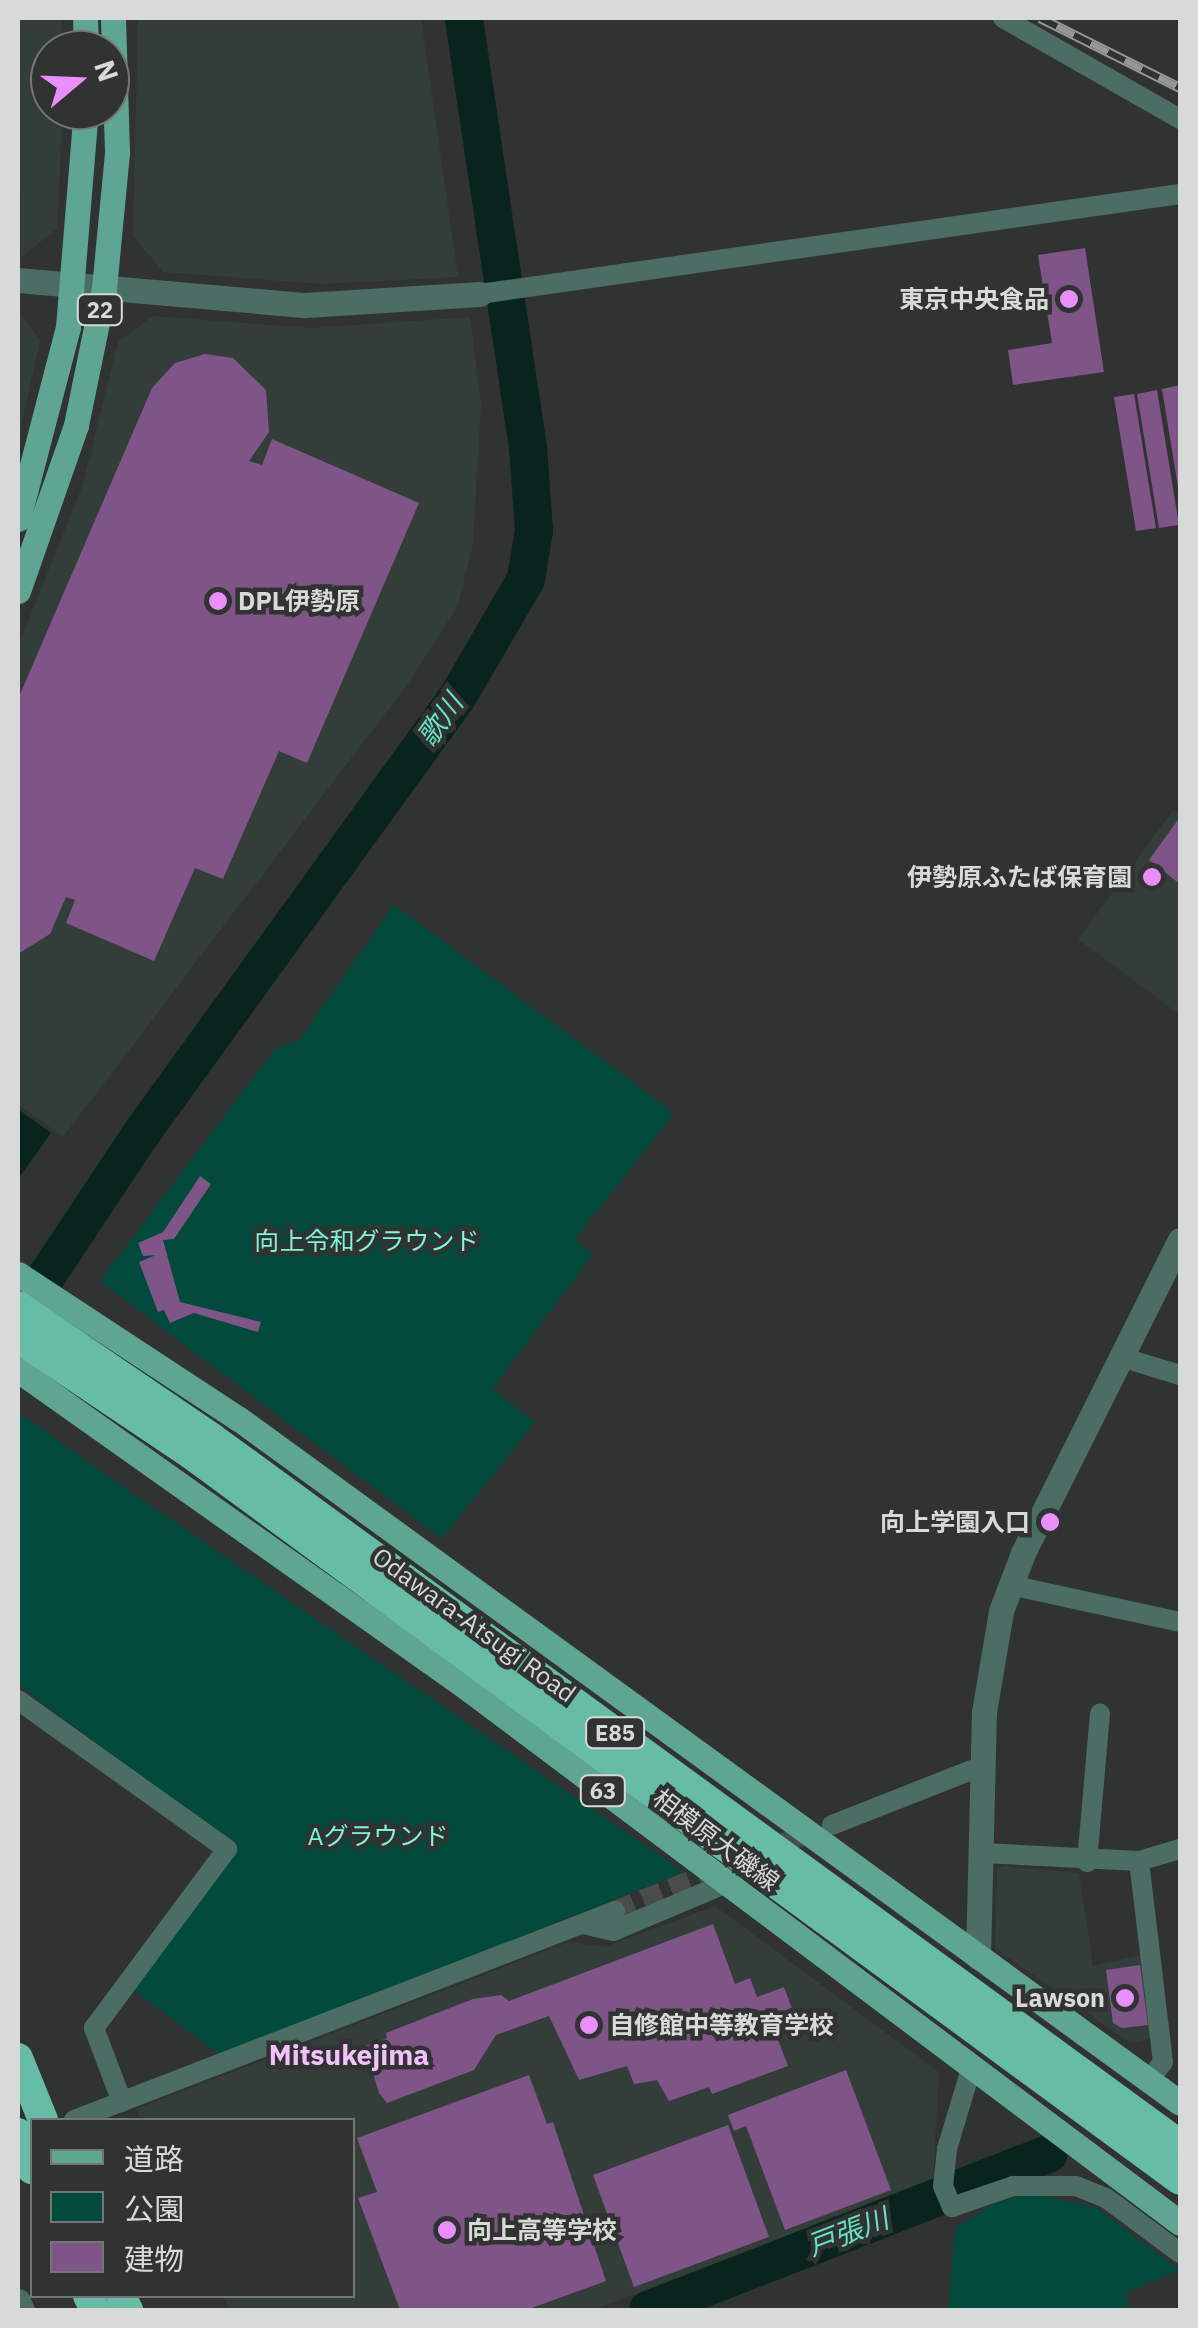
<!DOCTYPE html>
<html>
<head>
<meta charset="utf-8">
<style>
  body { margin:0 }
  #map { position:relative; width:1198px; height:2328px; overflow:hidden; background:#303332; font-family:"IBM Plex Sans","Noto Sans JP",sans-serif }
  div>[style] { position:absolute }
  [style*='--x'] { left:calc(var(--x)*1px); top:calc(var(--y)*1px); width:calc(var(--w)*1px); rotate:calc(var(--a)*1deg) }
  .built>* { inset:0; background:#333d3a }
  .green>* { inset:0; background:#014a3c }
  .water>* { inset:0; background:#08241d }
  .river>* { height:38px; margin:-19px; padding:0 19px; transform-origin:19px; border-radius:19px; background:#08241d }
  .building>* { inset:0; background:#7f5587 }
  .minor-tunnel>* { height:20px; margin-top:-10px; transform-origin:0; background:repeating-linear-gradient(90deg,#494c4b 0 20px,transparent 0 30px) }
  .minor>* { height:20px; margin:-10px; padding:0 10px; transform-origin:10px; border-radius:10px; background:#4c6d63 }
  .tertiary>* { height:25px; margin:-12.5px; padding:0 12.5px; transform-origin:12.5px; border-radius:12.5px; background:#4c6d63 }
  .primary>* { height:25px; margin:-12.5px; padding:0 12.5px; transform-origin:12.5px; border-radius:12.5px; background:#5fa692 }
  .motorway>* { height:30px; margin:-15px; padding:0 15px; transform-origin:15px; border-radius:15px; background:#66bca5 }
  .rail>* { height:10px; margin-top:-5px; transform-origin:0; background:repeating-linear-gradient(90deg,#303332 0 19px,#949796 0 38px); box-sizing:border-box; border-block:2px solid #949796 }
  .motorway-bridge>* { height:30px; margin:-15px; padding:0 15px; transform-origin:15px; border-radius:15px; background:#66bca5 }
  .dots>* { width:28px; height:28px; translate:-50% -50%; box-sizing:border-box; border:5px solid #303332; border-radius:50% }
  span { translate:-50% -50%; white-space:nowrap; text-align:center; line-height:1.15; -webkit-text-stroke:9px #303332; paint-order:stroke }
  .shield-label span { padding:2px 8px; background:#303332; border:2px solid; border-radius:8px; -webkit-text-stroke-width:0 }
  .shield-label { font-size:22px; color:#d8dad9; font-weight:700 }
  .poi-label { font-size:25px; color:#d8dad9; font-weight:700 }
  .right { translate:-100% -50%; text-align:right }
  .left { translate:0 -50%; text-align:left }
  .park-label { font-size:25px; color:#7bf7d6 }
  .street-label { font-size:25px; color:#d8dad9 }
  .water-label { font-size:28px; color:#66e3c4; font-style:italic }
  .neighbourhood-label { font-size:28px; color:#f4c1ff; font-weight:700 }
  .frame { position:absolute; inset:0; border:20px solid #d8dad9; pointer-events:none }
  .legend { position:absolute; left:30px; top:2118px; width:325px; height:180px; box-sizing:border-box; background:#303332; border:2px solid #737675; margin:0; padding:12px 18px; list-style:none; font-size:30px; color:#d8dad9 }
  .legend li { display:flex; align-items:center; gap:20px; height:50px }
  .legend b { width:50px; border:2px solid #737675 }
  .north { position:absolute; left:30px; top:30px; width:100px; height:100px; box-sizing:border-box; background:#303332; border:2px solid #737675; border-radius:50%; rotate:71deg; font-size:28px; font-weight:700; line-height:40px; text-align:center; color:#d8dad9 }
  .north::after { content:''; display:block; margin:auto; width:35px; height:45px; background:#ea8dfd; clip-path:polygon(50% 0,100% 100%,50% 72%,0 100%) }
</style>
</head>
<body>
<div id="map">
  <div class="built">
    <i style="clip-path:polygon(18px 18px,61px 18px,63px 50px,50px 50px,50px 110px,63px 110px,57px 229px,21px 257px)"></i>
    <i style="clip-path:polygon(138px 18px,421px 18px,458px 277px,321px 284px,163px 272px,133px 236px)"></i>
    <i style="clip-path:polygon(18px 309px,40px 340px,18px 441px)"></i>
    <i style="clip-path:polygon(153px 316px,311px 328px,470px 317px,481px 403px,473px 544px,458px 605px,410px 681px,63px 1137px,18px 1104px,18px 646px,82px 487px,118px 342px)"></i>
    <i style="clip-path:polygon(1174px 809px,1180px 814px,1180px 1015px,1078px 939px)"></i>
    <i style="clip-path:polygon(1003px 1866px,1079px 1873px,1093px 1966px,1144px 1954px,1154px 2038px,1130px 2043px,995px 1948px,997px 1869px)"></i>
    <i style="clip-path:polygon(715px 1906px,939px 2072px,933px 2181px,593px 2310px,230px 2310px,223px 2296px,352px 2296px,352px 2120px,142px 2120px,136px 2109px,569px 1942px,605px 1947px)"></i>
  </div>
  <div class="green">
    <i style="clip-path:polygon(394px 905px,669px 1109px,671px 1117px,575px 1239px,593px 1254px,492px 1389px,535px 1422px,442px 1539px,100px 1281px,275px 1049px,299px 1040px)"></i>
    <i style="clip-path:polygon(18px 1412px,99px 1470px,684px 1872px,220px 2055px,131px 1988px,235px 1848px,18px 1684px)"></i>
    <i style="clip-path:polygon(1031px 2194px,1095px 2207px,1180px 2270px,1125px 2293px,1131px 2310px,948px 2310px,956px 2228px,995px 2203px)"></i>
  </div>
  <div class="water">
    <i style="clip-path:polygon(18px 1109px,51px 1133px,18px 1179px,18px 1108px)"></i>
  </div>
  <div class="river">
    <i style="--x:18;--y:1319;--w:226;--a:-56.4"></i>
    <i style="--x:143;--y:1131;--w:537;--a:-54.09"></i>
    <i style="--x:458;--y:696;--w:135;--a:-59.8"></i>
    <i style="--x:526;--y:579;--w:49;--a:-80.5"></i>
    <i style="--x:534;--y:531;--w:83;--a:-94.1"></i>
    <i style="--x:528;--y:448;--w:435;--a:-98.5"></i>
    <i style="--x:648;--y:2310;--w:430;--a:-21.3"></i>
  </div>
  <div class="building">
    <i style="clip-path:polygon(1085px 248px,1104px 372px,1013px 385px,1008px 350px,1052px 343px,1038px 255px)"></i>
    <i style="clip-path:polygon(205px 354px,233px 358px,266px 390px,269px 432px,249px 461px,262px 465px,272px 439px,419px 503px,307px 763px,279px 751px,223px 879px,195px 868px,154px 961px,66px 923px,75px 900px,66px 897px,50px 934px,18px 954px,18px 699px,152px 388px,175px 363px)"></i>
    <i style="clip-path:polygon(1180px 385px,1180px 487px,1178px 487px,1162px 389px)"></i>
    <i style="clip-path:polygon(1157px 390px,1179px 525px,1159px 528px,1137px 394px)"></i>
    <i style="clip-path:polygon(1134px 394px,1156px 528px,1136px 531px,1114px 397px)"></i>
    <i style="clip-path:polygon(1180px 817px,1180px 884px,1149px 860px)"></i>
    <i style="clip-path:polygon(200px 1176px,211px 1184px,174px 1239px,163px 1240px,180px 1302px,261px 1322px,258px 1332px,194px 1313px,170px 1323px,164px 1310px,158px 1312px,139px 1262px,156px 1255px,143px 1256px,138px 1243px,163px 1232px)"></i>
    <i style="clip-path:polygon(713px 1924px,735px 1984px,750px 1978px,757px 1997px,784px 1987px,799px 2028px,777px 2037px,788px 2066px,712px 2094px,709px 2087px,669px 2101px,657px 2080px,634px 2084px,627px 2066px,579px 2080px,549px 2016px,496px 2035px,474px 2070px,387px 2103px,379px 2093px,365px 2046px,387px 2038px,386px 2033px,473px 1999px,501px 1995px,509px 2001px)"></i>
    <i style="clip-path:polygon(1140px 1965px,1148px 2025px,1122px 2028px,1113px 2023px,1106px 1970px)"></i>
    <i style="clip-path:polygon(846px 2070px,891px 2190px,785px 2230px,746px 2126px,734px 2131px,728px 2115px)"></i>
    <i style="clip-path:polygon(529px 2075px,547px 2124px,553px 2122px,606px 2281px,526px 2310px,400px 2310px,358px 2198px,377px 2192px,357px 2138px)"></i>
    <i style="clip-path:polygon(728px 2125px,769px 2237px,634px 2287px,593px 2175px)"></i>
  </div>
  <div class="minor-tunnel">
    <i style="--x:615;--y:1911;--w:218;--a:-21.9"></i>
  </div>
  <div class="minor">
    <i style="--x:1003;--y:18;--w:204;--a:29.7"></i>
    <i style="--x:480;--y:294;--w:707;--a:-8.13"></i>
    <i style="--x:1121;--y:1357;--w:62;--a:17"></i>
    <i style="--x:1010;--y:1585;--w:174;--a:12.3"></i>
    <i style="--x:18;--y:1700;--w:257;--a:35.5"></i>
    <i style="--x:227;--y:1849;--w:223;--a:126.6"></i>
    <i style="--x:94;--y:2028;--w:79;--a:69.3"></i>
    <i style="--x:832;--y:1825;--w:163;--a:-21.5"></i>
    <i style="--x:982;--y:1853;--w:157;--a:2.9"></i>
    <i style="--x:1139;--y:1861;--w:43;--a:-16.3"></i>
    <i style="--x:1139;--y:1861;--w:202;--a:83.2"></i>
    <i style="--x:1163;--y:2062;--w:21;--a:127"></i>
    <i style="--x:1087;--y:1862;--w:149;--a:-85"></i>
    <i style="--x:583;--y:1924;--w:31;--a:13"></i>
    <i style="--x:613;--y:1931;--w:121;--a:-22.9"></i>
    <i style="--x:971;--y:2069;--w:84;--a:106.7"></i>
    <i style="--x:947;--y:2149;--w:37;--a:96"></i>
    <i style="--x:943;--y:2186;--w:23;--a:67"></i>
    <i style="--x:952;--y:2207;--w:65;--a:-19"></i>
    <i style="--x:1013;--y:2186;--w:63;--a:0"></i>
    <i style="--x:1076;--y:2186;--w:32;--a:22"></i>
    <i style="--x:1106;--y:2198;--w:92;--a:36.6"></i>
    <i style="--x:74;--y:2120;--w:580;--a:-21.12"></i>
  </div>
  <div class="tertiary">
    <i style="--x:18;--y:280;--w:289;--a:5"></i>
    <i style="--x:306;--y:305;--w:174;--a:-3.6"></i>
    <i style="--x:978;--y:1957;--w:245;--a:-88.6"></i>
    <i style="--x:984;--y:1712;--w:102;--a:-80.4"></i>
    <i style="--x:1001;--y:1611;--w:62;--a:-69.2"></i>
    <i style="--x:1023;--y:1553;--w:350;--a:-63.4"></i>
    <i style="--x:18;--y:2301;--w:10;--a:66"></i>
  </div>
  <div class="primary">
    <i style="--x:85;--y:18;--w:32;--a:88"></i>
    <i style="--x:18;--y:519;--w:198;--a:-75.4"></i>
    <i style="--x:68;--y:327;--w:218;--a:-85.3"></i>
    <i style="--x:18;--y:591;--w:176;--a:-70.7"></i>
    <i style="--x:76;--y:425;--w:140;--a:-78.4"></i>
    <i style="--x:104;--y:288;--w:137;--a:-84.5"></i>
    <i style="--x:117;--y:152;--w:134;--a:-91.7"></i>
    <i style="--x:18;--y:1274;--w:264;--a:33.3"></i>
    <i style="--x:239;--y:1419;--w:1163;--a:36.01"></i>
    <i style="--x:18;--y:1370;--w:550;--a:35.31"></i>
    <i style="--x:467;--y:1688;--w:891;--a:36.88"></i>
  </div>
  <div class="motorway">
    <i style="--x:18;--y:1306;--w:235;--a:34.2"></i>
    <i style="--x:212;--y:1438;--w:1199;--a:36.14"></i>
    <i style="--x:18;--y:1338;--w:210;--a:33.9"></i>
    <i style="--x:192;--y:1455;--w:1225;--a:36.27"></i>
    <i style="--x:18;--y:2058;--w:67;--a:68"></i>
    <i style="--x:88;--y:2296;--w:16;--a:63"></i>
    <i style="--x:121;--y:2296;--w:16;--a:63"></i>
  </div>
  <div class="rail">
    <i style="--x:1040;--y:18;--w:157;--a:26.6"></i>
  </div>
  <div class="motorway-bridge">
    <i style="--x:18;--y:2133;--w:39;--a:69"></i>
  </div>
  <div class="dots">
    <i style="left:1069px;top:299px;background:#ea8dfd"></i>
    <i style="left:218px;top:601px;background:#ea8dfd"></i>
    <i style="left:1152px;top:877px;background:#ea8dfd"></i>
    <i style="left:1050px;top:1522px;background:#ea8dfd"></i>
    <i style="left:1125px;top:1998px;background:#ea8dfd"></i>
    <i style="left:589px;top:2025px;background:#ea8dfd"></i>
    <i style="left:447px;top:2230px;background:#ea8dfd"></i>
  </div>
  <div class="shield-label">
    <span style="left:100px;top:310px">22</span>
    <span style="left:615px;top:1733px">E85</span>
    <span style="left:603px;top:1791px">63</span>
  </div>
  <div class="poi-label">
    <span class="right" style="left:1049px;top:299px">東京中央食品</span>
    <span class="left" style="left:238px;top:601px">DPL伊勢原</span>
    <span class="right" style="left:1132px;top:877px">伊勢原ふたば保育園</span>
    <span class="right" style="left:1030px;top:1522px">向上学園入口</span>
    <span class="right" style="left:1105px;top:1998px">Lawson</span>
    <span class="left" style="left:609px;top:2025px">自修館中等教育学校</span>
    <span class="left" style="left:467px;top:2230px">向上高等学校</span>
  </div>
  <div class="park-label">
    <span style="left:367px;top:1241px">向上令和グラウンド</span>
    <span style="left:378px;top:1836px">Aグラウンド</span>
  </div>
  <div class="street-label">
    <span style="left:474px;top:1625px;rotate:36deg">Odawara-Atsugi Road</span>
    <span style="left:716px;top:1840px;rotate:37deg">相模原大磯線</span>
  </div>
  <div class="water-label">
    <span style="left:440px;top:720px;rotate:-55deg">歌川</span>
    <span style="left:848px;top:2232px;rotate:-21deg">戸張川</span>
  </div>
  <div class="neighbourhood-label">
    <span style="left:349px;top:2055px">Mitsukejima</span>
  </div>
  <div class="frame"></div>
  <ul class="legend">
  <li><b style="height:12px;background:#5fa692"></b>道路</li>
  <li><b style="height:28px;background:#014a3c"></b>公園</li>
  <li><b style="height:28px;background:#7f5587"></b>建物</li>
  </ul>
  <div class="north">N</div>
</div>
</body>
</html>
